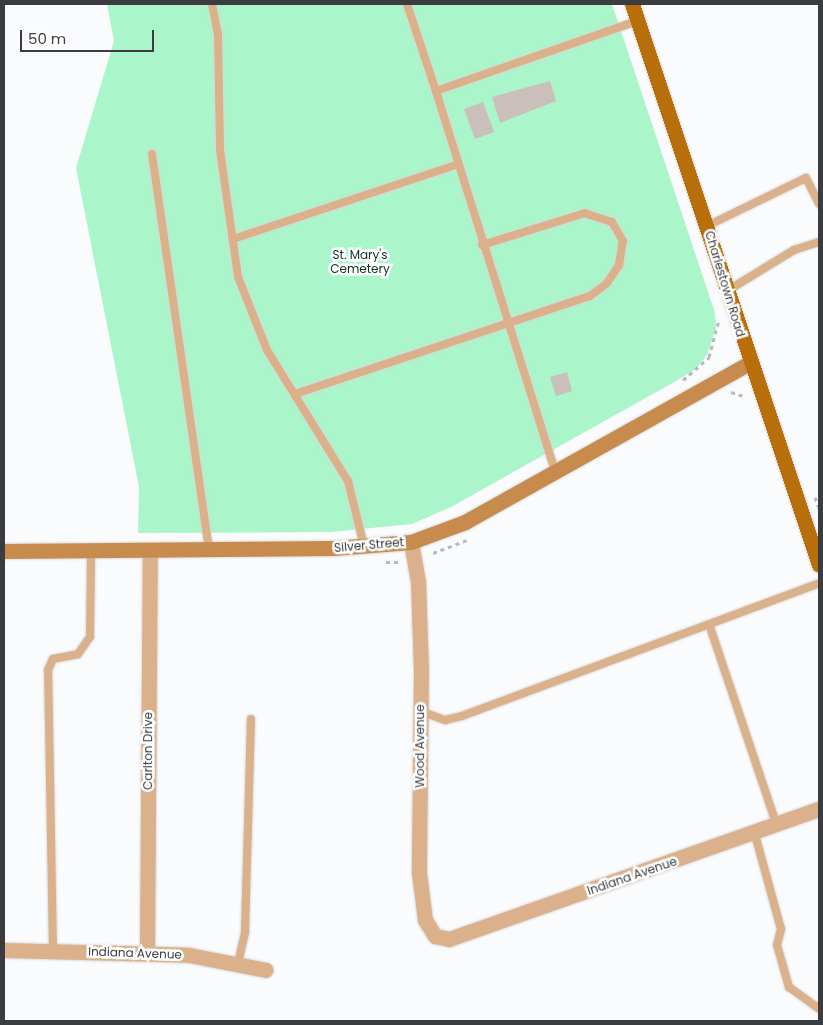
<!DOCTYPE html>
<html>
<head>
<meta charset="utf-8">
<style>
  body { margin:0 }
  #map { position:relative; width:823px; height:1025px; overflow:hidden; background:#fafbfd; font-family:Poppins,sans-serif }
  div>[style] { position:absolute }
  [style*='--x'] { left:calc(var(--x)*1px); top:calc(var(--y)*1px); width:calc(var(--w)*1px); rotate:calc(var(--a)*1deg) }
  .green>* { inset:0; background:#aaf5ca }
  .building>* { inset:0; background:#cabfba }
  .path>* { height:3px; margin-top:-1.5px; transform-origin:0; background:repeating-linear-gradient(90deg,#b8babc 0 4px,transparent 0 8px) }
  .roads { filter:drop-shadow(0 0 1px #d7d9db) drop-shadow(0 0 1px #d7d9db) }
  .lane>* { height:8px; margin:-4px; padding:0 4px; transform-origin:4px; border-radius:4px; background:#dab18a }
  .street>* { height:15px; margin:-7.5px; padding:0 7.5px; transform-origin:7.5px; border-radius:7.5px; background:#dab18a }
  .secondary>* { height:15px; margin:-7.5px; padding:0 7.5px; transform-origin:7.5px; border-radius:7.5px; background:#c88b4e }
  .primary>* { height:15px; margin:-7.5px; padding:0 7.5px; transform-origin:7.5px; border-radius:7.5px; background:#b96f09 }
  span { translate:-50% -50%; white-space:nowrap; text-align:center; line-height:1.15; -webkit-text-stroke:5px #fff; paint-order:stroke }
  .park-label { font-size:12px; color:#103221 }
  .street-label { font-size:12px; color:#3a3c40 }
  .frame { position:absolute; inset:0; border:5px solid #3a3c40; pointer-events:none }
  .scale { position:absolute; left:20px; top:30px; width:134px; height:22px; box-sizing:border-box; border:2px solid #3a3c40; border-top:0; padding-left:6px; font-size:15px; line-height:18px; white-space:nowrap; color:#3a3c40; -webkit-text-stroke:4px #fff; paint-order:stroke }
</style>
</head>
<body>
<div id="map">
  <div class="green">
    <i style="clip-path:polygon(107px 4px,612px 4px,715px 313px,716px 328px,707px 355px,696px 369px,676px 381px,451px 507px,412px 524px,331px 532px,138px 533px,139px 487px,76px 168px,114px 41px)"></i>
  </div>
  <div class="building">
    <i style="clip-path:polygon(550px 81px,556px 101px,500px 123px,492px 97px)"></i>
    <i style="clip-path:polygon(483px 102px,494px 132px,475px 139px,464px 109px)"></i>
    <i style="clip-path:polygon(567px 372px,572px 391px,556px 396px,550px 377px)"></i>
  </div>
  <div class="path">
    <i style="--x:683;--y:380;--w:35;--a:-41"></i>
    <i style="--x:709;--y:357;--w:38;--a:-75"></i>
    <i style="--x:731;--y:392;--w:16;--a:18"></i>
    <i style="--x:815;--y:497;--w:12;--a:70"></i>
    <i style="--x:433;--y:553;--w:36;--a:-21"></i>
    <i style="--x:386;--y:562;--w:13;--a:0"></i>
  </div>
  <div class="roads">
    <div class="lane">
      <i style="--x:212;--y:4;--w:31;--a:79"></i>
      <i style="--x:218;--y:34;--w:116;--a:89"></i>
      <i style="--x:220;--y:150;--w:128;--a:81.9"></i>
      <i style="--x:238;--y:277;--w:79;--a:68.3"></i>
      <i style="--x:267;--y:350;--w:154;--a:58.3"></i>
      <i style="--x:348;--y:481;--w:67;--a:76.2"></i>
      <i style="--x:407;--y:4;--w:92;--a:71.6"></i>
      <i style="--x:152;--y:154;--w:399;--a:81.8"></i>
      <i style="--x:707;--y:226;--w:110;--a:-25.9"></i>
      <i style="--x:806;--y:178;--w:29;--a:63"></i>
      <i style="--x:233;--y:239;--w:237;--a:-18.4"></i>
      <i style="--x:727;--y:291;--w:79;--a:-31.5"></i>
      <i style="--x:794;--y:250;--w:26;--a:-18"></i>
      <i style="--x:295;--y:394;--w:311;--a:-18.4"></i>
      <i style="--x:590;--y:296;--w:21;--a:-37"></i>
      <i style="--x:607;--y:283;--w:22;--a:-56"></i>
      <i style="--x:619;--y:265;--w:24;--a:-81"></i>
      <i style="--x:623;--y:241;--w:22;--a:-120"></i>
      <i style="--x:612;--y:222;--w:28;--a:-162"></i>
      <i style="--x:585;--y:213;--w:108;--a:162.7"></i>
      <i style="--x:555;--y:471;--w:398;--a:-107.4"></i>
      <i style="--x:436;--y:91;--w:213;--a:-19.2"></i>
      <i style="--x:709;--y:624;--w:210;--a:71.4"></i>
      <i style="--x:420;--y:711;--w:27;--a:20"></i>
      <i style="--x:445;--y:720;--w:17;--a:-13"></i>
      <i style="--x:462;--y:716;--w:381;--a:-20.4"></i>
      <i style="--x:754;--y:831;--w:102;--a:74.6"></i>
      <i style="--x:781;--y:929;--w:16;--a:104"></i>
      <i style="--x:777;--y:945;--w:44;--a:74.1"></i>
      <i style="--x:789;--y:987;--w:37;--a:36"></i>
      <i style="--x:53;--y:951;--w:281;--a:-91"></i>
      <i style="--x:48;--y:670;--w:12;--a:-66"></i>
      <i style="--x:53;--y:659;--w:25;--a:-11"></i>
      <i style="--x:78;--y:654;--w:21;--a:-55"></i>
      <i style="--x:90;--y:637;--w:87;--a:-89.3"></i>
      <i style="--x:238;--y:963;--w:32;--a:-77"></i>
      <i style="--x:245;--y:932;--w:213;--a:-88.4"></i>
    </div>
    <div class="street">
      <i style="--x:411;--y:542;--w:40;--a:80"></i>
      <i style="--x:418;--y:581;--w:89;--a:88.1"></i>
      <i style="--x:421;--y:670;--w:203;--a:90.6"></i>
      <i style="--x:419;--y:873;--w:47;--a:82.7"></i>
      <i style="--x:425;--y:920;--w:19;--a:58"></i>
      <i style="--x:435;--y:936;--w:14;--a:12"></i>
      <i style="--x:449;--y:939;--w:392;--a:-19.4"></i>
      <i style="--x:4;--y:950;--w:185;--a:1.5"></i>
      <i style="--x:189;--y:955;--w:78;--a:11"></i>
      <i style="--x:147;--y:952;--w:402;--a:-89.6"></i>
    </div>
    <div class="secondary">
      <i style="--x:4;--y:551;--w:330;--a:-0.5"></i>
      <i style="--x:334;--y:548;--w:77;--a:-4.5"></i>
      <i style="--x:411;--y:542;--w:58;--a:-20.3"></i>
      <i style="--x:465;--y:522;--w:326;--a:-29.2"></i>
    </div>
    <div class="primary">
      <i style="--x:632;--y:4;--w:591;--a:71.57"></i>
    </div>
  </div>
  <div class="park-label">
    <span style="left:360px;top:262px">St. Mary's<br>Cemetery</span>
  </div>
  <div class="street-label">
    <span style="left:725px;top:284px;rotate:73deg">Charlestown Road</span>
    <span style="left:369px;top:545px;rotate:-5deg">Silver Street</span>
    <span style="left:420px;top:746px;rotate:-90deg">Wood Avenue</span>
    <span style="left:148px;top:751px;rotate:-90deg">Carlton Drive</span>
    <span style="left:632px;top:876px;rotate:-19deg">Indiana Avenue</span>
    <span style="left:135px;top:953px;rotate:2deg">Indiana Avenue</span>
  </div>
  <div class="frame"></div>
  <div class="scale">50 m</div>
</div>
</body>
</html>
